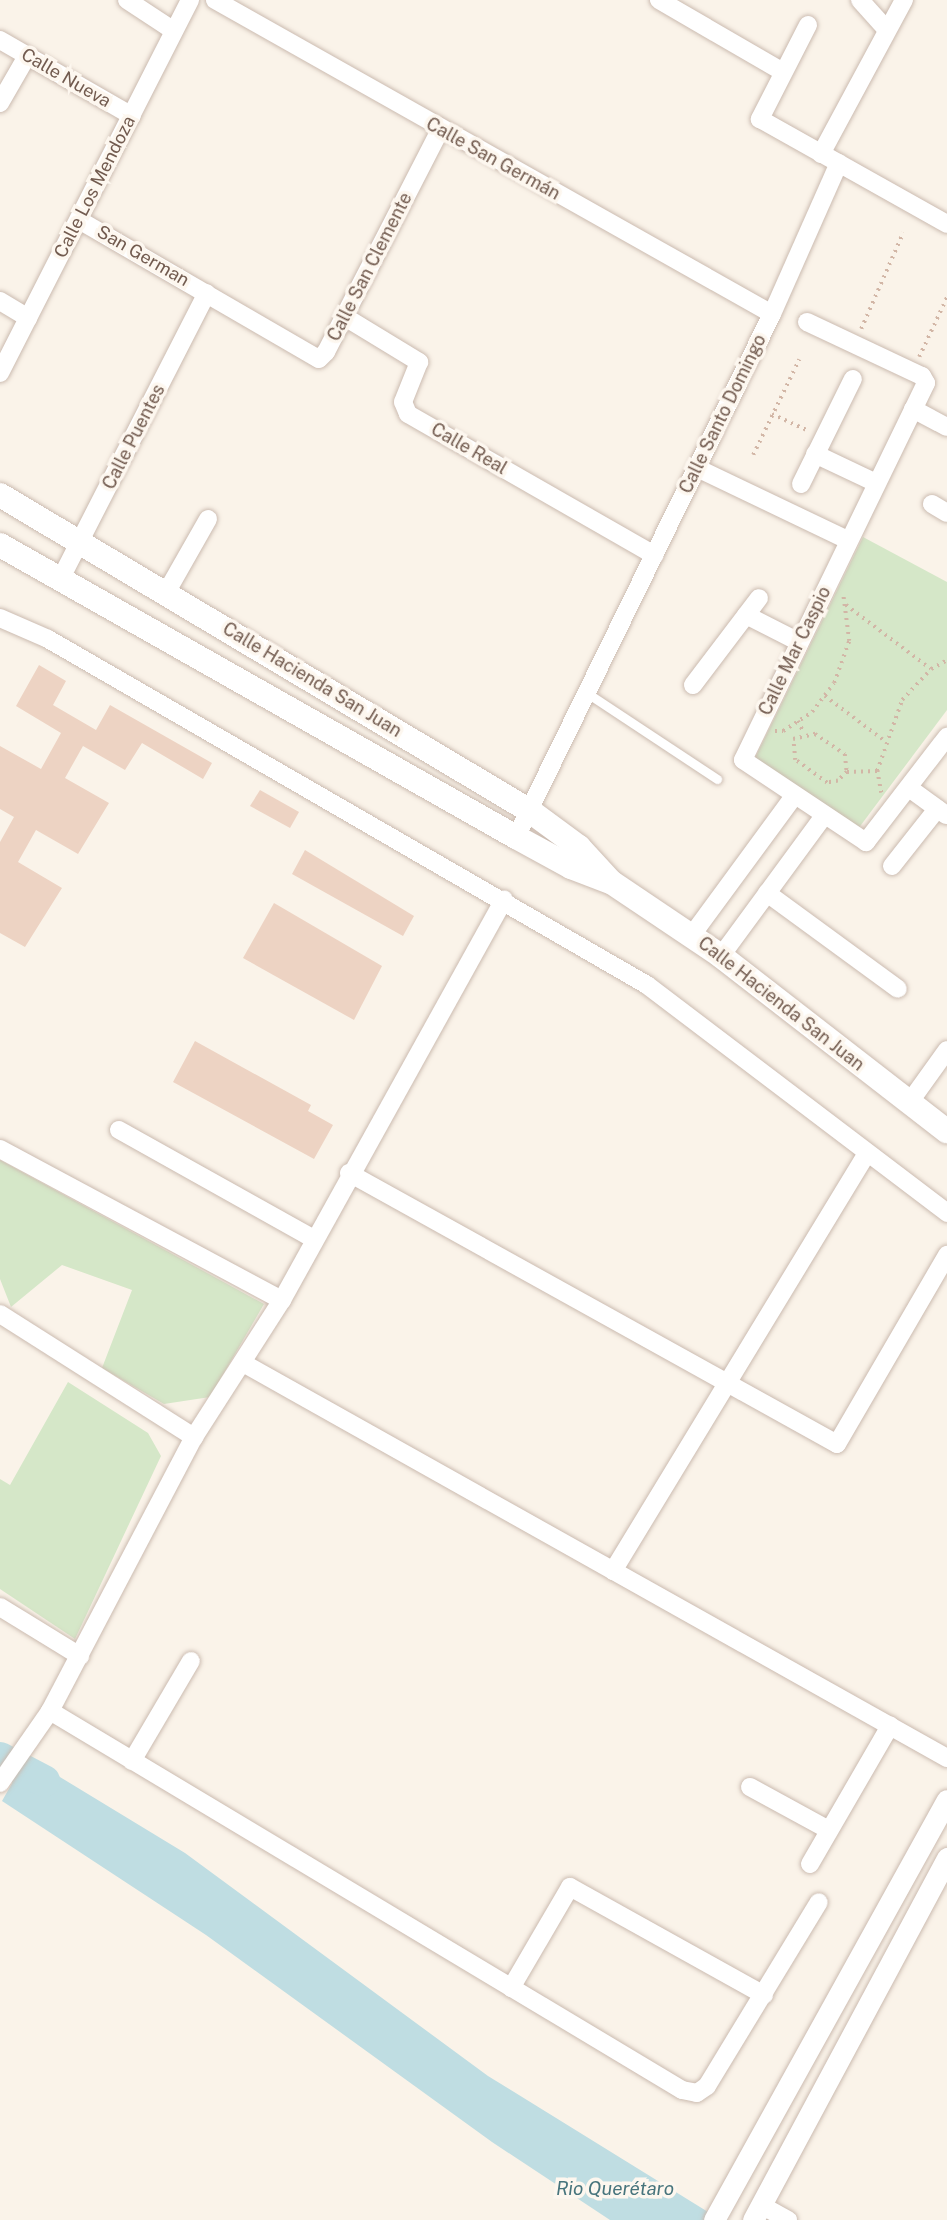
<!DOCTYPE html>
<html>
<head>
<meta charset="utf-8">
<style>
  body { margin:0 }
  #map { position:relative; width:947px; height:2220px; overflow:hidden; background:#faf3e9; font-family:"Public Sans",sans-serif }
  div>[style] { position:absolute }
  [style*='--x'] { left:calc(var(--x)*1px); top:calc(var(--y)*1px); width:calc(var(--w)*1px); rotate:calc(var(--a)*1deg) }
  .green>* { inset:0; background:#d5e7c8 }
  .water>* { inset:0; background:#bfdde2 }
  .river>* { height:32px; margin:-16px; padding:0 16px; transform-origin:16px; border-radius:16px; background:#bfdde2 }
  .building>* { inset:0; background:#edd3c3 }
  .path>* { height:3.5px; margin-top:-1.75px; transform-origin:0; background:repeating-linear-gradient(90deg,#d2b6a6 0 2px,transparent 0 7px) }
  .roads { filter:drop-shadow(0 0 2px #cbbbb0) drop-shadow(0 0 2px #cbbbb0) }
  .service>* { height:9px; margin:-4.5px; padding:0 4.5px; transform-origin:4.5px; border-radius:4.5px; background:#fff }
  .minor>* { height:18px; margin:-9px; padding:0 9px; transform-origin:9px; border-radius:9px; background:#fff }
  .tertiary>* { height:21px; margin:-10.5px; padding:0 10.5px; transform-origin:10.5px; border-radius:10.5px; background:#fff }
  .secondary>* { height:24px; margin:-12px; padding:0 12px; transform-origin:12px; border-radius:12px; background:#fff }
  span { translate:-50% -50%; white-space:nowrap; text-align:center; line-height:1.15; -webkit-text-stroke:7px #fdf7ef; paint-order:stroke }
  .street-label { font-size:18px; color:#725b4f }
  .water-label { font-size:19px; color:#47747c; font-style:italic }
</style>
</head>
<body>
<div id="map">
  <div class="green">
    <i style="clip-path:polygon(863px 537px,947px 582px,947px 710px,858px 829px,755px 758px)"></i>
    <i style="clip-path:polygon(0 1160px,264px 1304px,210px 1397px,164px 1404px,102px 1368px,132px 1290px,62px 1265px,11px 1307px,0 1279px)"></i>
    <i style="clip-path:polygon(68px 1382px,148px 1433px,161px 1456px,75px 1639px,0 1589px,0 1479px,10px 1485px)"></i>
  </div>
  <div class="water">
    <i style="clip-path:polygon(27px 1757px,185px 1853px,488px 2076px,721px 2220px,610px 2220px,492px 2142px,206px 1935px,2px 1801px)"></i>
  </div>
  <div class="river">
    <i style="--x:0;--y:1758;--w:50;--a:27.6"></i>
  </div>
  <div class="building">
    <i style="clip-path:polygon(39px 665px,66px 681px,53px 705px,96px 730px,110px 705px,212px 763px,203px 779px,142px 743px,125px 770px,83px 746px,65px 778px,109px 803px,78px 854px,36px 830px,18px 862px,62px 888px,25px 947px,0 933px,0 842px,14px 817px,0 809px,0 746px,41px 769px,61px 733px,16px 706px)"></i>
    <i style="clip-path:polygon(260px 790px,299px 812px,290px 828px,250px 806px)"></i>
    <i style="clip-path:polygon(305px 850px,414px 916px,403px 936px,292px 874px)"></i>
    <i style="clip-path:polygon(274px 903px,382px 966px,354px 1020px,243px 958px)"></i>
    <i style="clip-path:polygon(195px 1041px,311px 1105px,308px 1111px,333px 1125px,314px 1159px,173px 1082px)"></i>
  </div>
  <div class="path">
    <i style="--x:861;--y:329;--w:105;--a:-66.4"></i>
    <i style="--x:919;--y:357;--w:66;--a:-65"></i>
    <i style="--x:772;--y:414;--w:41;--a:24.7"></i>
    <i style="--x:753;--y:455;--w:106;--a:-64.2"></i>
    <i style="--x:846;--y:605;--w:106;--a:37"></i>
    <i style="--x:825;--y:696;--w:75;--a:36.9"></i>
    <i style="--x:798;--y:721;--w:13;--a:63"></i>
    <i style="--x:775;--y:731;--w:8;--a:0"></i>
    <i style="--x:783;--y:731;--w:35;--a:-33"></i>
    <i style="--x:812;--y:712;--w:36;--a:-53"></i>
    <i style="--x:834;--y:683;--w:45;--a:-70.3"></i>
    <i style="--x:849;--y:641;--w:46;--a:-97.4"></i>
    <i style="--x:847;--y:772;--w:13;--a:135"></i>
    <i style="--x:838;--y:781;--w:11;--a:170"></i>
    <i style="--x:827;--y:783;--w:39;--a:-144"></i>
    <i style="--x:795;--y:760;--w:21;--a:-95"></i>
    <i style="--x:793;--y:739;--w:23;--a:-13"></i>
    <i style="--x:815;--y:734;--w:36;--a:34"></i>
    <i style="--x:845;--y:754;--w:18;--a:84"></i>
    <i style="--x:847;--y:772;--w:30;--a:-2"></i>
    <i style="--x:881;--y:793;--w:22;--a:-100"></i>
    <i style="--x:877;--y:771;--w:75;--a:-70.6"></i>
    <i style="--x:902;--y:700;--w:42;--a:-46.9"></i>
    <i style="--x:931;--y:669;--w:18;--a:-29"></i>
  </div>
  <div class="roads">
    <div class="service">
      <i style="--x:587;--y:693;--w:156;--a:33.5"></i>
    </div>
    <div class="minor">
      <i style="--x:127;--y:0;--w:56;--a:33.4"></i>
      <i style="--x:215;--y:0;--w:639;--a:29.41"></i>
      <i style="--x:659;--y:0;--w:143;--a:30.1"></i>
      <i style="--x:860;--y:0;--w:39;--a:48"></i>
      <i style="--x:808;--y:25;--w:106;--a:117.1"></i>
      <i style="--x:760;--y:119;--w:214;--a:29.3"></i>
      <i style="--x:0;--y:40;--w:152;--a:29.9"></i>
      <i style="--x:0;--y:103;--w:54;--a:-60.1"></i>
      <i style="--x:821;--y:154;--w:175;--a:-61.7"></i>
      <i style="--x:79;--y:220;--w:277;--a:30.1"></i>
      <i style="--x:319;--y:359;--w:10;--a:-45"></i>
      <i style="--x:326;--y:352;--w:250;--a:-62.8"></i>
      <i style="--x:0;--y:301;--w:33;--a:31"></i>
      <i style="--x:345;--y:317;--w:87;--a:31.3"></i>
      <i style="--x:419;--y:362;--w:43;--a:111.8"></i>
      <i style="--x:403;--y:402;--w:13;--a:67"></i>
      <i style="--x:408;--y:414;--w:284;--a:29.8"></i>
      <i style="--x:807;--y:322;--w:127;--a:25.2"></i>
      <i style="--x:922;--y:376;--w:8;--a:60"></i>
      <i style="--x:926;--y:383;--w:419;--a:115.9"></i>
      <i style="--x:743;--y:760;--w:148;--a:33.7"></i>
      <i style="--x:866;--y:842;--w:133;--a:-52.4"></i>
      <i style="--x:0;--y:373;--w:419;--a:-63"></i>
      <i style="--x:913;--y:409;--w:38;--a:28"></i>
      <i style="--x:815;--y:454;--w:68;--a:25.4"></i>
      <i style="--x:697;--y:468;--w:166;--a:25.6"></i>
      <i style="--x:801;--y:484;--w:117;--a:-63.7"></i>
      <i style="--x:932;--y:504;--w:17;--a:31"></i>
      <i style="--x:60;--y:580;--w:322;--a:-62.9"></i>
      <i style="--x:166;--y:593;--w:85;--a:-60.4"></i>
      <i style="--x:746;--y:615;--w:59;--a:27"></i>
      <i style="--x:0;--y:618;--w:52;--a:23.6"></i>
      <i style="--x:48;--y:639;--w:692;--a:30.01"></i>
      <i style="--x:647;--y:985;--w:377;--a:37.2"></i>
      <i style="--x:693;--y:685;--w:109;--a:-52.8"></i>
      <i style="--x:909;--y:788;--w:46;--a:36.1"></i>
      <i style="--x:516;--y:837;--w:582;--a:-63.92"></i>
      <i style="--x:772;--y:314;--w:165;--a:-66.1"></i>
      <i style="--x:892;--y:866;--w:73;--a:-51.7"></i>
      <i style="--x:767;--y:893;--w:162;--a:36.2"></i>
      <i style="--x:692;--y:935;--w:172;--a:-53.7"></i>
      <i style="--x:721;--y:956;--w:174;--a:-53.7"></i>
      <i style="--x:909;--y:1103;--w:65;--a:-54.4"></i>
      <i style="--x:119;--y:1130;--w:223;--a:29.2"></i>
      <i style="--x:0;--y:1149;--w:320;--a:28.2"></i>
      <i style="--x:349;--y:1173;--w:558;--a:29.04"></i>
      <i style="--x:837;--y:1444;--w:219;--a:-59.8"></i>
      <i style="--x:0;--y:1314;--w:230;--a:32.4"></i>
      <i style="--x:243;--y:1363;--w:807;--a:29.3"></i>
      <i style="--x:613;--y:1571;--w:489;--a:-58.7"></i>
      <i style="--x:0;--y:1607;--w:94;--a:31.5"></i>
      <i style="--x:50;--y:1711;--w:737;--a:30.95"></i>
      <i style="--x:682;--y:2090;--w:15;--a:11"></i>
      <i style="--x:697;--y:2093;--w:12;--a:-35"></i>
      <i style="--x:707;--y:2086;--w:215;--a:-58.7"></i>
      <i style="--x:132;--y:1761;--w:116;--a:-59.5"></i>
      <i style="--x:0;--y:1783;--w:88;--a:-55.2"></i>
      <i style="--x:50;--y:1711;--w:310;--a:-62.3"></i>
      <i style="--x:194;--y:1437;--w:163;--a:-57.3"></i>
      <i style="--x:282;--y:1300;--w:458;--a:-61"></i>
      <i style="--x:750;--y:1787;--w:90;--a:28.6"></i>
      <i style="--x:810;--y:1864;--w:160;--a:-59.9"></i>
      <i style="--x:511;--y:1988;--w:117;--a:-59.7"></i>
      <i style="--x:570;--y:1887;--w:222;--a:29.1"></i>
      <i style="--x:761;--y:2205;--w:31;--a:29"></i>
    </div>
    <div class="tertiary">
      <i style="--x:714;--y:2220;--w:480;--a:-61"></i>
      <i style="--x:753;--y:2220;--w:411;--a:-61.8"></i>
    </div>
    <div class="secondary">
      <i style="--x:0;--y:495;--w:617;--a:30.8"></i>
      <i style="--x:530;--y:811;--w:61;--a:36.3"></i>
      <i style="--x:579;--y:847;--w:47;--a:47.6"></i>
      <i style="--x:611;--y:882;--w:133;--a:33.9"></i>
      <i style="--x:721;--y:956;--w:286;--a:37.8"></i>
      <i style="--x:0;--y:545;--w:593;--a:29.51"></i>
      <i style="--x:516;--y:837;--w:63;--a:28.6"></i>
      <i style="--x:571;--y:867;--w:42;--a:21"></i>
    </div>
  </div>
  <div class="street-label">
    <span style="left:66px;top:78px;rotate:30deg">Calle Nueva</span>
    <span style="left:493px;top:159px;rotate:29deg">Calle San Germán</span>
    <span style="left:95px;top:187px;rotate:-63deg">Calle Los Mendoza</span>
    <span style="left:143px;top:256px;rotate:30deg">San German</span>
    <span style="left:370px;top:267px;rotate:-63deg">Calle San Clemente</span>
    <span style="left:723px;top:414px;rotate:-64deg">Calle Santo Domingo</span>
    <span style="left:134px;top:437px;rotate:-63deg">Calle Puentes</span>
    <span style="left:469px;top:449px;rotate:30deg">Calle Real</span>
    <span style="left:795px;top:651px;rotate:-64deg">Calle Mar Caspio</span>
    <span style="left:312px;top:680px;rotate:31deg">Calle Hacienda San Juan</span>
    <span style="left:781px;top:1004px;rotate:38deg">Calle Hacienda San Juan</span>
  </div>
  <div class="water-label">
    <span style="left:615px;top:2189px">Rio Querétaro</span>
  </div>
</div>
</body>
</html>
